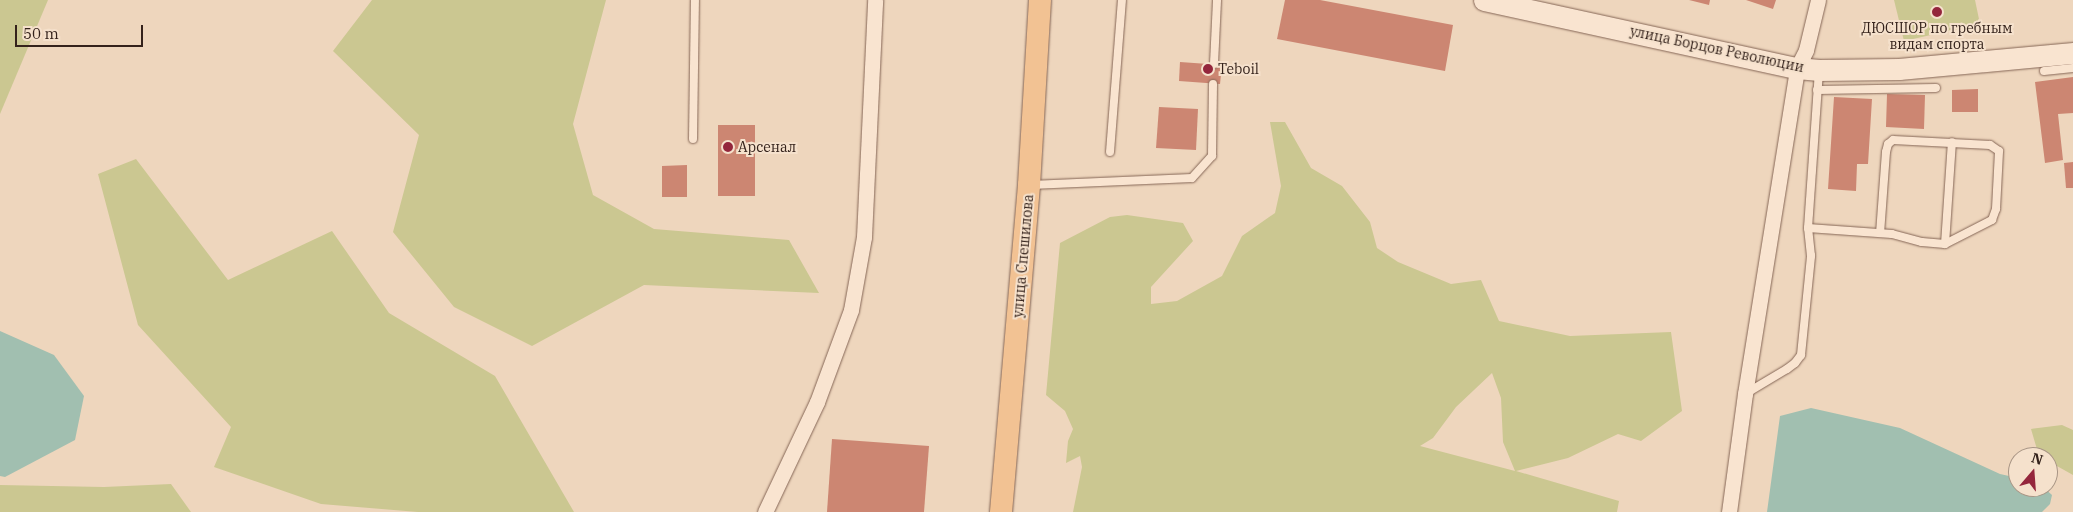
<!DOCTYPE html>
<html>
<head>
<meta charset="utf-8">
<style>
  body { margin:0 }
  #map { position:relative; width:2073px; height:512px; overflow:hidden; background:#eed6bd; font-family:"IBM Plex Serif",serif }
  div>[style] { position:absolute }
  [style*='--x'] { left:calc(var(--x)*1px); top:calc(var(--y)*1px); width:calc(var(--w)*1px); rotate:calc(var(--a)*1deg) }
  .green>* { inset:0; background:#cbc791 }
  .water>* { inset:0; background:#a1bfb0 }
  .building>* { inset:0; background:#cc8672 }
  .roads { filter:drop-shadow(0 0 1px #856656) drop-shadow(0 0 1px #856656) }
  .lane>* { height:8px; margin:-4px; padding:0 4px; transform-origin:4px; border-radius:4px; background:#f9e4d0 }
  .street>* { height:15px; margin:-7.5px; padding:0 7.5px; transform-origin:7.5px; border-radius:7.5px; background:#f9e4d0 }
  .secondary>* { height:21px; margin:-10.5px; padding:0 10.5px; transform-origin:10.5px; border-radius:10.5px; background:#f9e4d0 }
  .primary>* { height:22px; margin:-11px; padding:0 11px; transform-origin:11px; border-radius:11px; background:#f2c293 }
  .dots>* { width:14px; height:14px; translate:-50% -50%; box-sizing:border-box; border:2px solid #f5e1cc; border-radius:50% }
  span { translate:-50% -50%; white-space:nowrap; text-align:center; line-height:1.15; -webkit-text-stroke:4px #f5e1cc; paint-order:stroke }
  .poi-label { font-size:14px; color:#34221b }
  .left { translate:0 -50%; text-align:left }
  .street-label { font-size:14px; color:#34221b }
  .north { position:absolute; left:2008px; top:447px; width:50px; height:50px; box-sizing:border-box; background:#f5e1cc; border:1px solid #a89585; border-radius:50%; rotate:18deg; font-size:14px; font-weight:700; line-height:20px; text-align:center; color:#34221b }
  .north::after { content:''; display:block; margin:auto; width:18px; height:22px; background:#94263c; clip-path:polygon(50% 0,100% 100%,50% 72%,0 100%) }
  .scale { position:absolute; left:15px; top:25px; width:128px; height:22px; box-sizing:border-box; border:2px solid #34221b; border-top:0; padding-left:6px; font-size:15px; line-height:18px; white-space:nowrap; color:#34221b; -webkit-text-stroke:4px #f5e1cc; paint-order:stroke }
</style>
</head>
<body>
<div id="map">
  <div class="green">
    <i style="clip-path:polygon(0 0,48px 0,0 114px)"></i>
    <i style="clip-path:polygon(372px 0,606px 0,573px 124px,593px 195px,654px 229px,789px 240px,819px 293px,644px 285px,532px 346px,454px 307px,393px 232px,419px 135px,333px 51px)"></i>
    <i style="clip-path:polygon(1894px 0,1975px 0,1980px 24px,1904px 41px)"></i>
    <i style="clip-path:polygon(evenodd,1270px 122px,1285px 122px,1311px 168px,1342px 186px,1370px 222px,1377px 248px,1398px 262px,1451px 284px,1481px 280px,1499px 321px,1570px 336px,1671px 332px,1682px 411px,1641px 441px,1618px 434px,1568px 458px,1516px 471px,1619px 501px,1617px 512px,1073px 512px,1082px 467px,1080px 456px,1066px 463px,1068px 441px,1073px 429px,1065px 411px,1046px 395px,1060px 243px,1110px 217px,1127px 215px,1183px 223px,1193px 241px,1151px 287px,1151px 304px,1177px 301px,1222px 276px,1242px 236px,1275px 213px,1281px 186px,1270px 122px,1492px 373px,1501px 398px,1503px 442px,1515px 471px,1420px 446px,1433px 438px,1456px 407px,1492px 373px)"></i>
    <i style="clip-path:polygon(136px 159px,228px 280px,332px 231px,389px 313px,495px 376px,574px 512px,418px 512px,321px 504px,214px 467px,231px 427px,138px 325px,98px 174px)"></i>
    <i style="clip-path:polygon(2062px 425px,2073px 430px,2073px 475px,2048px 461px,2048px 457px,2039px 456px,2031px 429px)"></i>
    <i style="clip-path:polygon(171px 484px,191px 512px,0 512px,0 485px,104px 487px)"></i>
  </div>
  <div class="water">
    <i style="clip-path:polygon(0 331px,54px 355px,84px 396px,75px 440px,5px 477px,0 476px)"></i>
    <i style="clip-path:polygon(1811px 408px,1900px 428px,2000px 474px,2018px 478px,2018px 487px,2043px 487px,2052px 495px,2050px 504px,2042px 512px,1767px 512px,1780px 416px)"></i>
  </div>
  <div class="building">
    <i style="clip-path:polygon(1285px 0,1320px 0,1453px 25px,1445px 71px,1277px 39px)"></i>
    <i style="clip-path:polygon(1689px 0,1710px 0,1709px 5px)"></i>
    <i style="clip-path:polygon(1746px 0,1776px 0,1773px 9px)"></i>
    <i style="clip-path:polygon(1180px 62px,1222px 65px,1220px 84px,1179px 81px)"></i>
    <i style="clip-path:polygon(2073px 77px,2073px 113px,2058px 114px,2063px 160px,2045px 163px,2035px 82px)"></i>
    <i style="clip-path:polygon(1978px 89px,1978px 112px,1952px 112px,1952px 90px)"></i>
    <i style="clip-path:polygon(1887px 94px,1925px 95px,1924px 129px,1886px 127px)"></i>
    <i style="clip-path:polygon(1834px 97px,1872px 99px,1868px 164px,1857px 164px,1856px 191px,1828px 189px)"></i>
    <i style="clip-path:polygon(1159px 107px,1198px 109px,1196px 150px,1156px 148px)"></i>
    <i style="clip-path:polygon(718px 125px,755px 125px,755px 196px,718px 196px)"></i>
    <i style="clip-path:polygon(2073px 162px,2073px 188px,2066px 188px,2064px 163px)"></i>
    <i style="clip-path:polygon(687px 165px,687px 197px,662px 197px,662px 166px)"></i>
    <i style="clip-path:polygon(832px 439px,929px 446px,924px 512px,827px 512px)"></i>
  </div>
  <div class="roads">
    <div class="lane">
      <i style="--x:1214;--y:64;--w:64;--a:-87.3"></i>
      <i style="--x:2044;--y:71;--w:29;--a:-6"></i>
      <i style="--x:1817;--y:90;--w:119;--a:-1"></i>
      <i style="--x:693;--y:139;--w:139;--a:-89.2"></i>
      <i style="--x:1110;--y:152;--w:152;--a:-85.5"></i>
      <i style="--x:1031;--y:185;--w:161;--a:-2.5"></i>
      <i style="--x:1192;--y:178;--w:30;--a:-48"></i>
      <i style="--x:1212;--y:156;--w:72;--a:-89.2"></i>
      <i style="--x:1808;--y:228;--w:84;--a:4.1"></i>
      <i style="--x:1892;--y:234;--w:31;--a:15"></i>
      <i style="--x:1922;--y:242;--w:23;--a:5"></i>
      <i style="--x:1945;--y:244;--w:53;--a:-27.1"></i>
      <i style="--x:1992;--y:220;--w:12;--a:-70"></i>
      <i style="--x:1996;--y:209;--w:58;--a:-87"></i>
      <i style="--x:1999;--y:151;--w:11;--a:-146"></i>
      <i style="--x:1990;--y:145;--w:97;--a:-177"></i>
      <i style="--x:1893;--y:140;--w:6;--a:141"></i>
      <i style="--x:1888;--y:144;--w:8;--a:104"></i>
      <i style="--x:1886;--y:152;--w:81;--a:94.2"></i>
      <i style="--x:1945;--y:244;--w:102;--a:-86.1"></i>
      <i style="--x:1745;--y:394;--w:49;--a:-30.8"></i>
      <i style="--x:1787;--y:369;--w:10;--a:-37"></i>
      <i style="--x:1795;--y:363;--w:10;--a:-53"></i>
      <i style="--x:1801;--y:355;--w:100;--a:-84.2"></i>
      <i style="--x:1811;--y:256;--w:28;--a:-96"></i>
      <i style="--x:1808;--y:228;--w:156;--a:-86"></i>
    </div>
    <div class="street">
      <i style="--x:765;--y:512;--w:122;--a:-64.7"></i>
      <i style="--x:817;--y:402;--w:98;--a:-69.7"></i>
      <i style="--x:851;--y:310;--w:74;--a:-79.9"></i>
      <i style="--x:864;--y:237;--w:237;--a:-87.3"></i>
      <i style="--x:1729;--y:512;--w:119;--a:-82.3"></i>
      <i style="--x:1745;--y:394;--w:330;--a:-80.9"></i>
      <i style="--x:1797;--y:68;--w:20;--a:-63"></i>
      <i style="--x:1806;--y:50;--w:51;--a:-76.5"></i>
    </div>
    <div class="secondary">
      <i style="--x:1484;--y:0;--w:320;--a:12.3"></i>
      <i style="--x:1797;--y:68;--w:22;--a:5"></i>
      <i style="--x:1819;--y:70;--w:80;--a:-0.7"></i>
      <i style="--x:1899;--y:69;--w:175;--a:-5.3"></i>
    </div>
    <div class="primary">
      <i style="--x:1001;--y:512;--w:328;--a:-85.1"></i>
      <i style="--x:1029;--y:185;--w:185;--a:-86.6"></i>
    </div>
  </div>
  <div class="dots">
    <i style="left:1937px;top:12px;background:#94263c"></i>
    <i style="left:1208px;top:69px;background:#94263c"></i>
    <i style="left:728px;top:147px;background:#94263c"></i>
  </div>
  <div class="poi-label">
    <span style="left:1937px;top:36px">ДЮСШОР по гребным<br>видам спорта</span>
    <span class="left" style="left:1218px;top:69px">Teboil</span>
    <span class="left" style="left:738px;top:147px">Арсенал</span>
  </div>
  <div class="street-label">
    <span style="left:1717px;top:49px;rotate:12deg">улица Борцов Революции</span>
    <span style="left:1023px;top:256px;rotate:-85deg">улица Спешилова</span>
  </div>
  <div class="north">N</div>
  <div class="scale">50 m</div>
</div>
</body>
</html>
